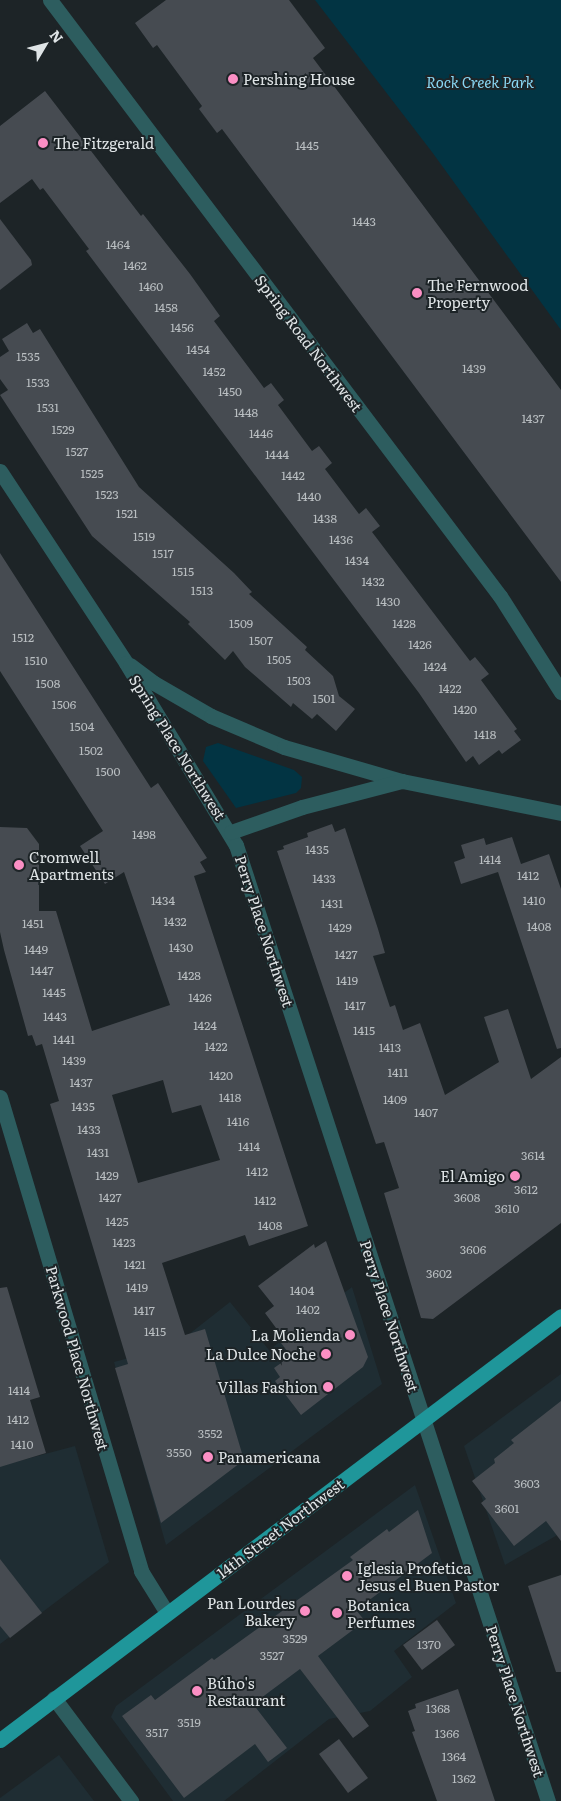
<!DOCTYPE html>
<html>
<head>
<meta charset="utf-8">
<style>
  body { margin:0 }
  #map { position:relative; width:561px; height:1801px; overflow:hidden; background:#1d2427; font-family:Literata,serif }
  div>[style] { position:absolute }
  [style*='--x'] { left:calc(var(--x)*1px); top:calc(var(--y)*1px); width:calc(var(--w)*1px); rotate:calc(var(--a)*1deg) }
  .built>* { inset:0; background:#1f2d33 }
  .green>* { inset:0; background:#023443 }
  .building>* { inset:0; background:#464b51 }
  .minor>* { height:15px; margin:-7.5px; padding:0 7.5px; transform-origin:7.5px; border-radius:7.5px; background:#2d5d5f }
  .major>* { height:15px; margin:-7.5px; padding:0 7.5px; transform-origin:7.5px; border-radius:7.5px; background:#1f969a }
  .dots>* { width:14px; height:14px; translate:-50% -50%; box-sizing:border-box; border:2px solid #1d2427; border-radius:50% }
  span { translate:-50% -50%; white-space:nowrap; text-align:center; line-height:1.15; -webkit-text-stroke:4px #1d2427; paint-order:stroke }
  .number-label { font-size:12px; color:#b9bec1 }
  .number-label span { -webkit-text-stroke-width:0 }
  .poi-label { font-size:15px; color:#dfe4e6 }
  .left { translate:0 -50%; text-align:left }
  .right { translate:-100% -50%; text-align:right }
  .park-label { font-size:15px; color:#89d7f4; font-style:italic }
  .street-label { font-size:15px; color:#dfe4e6 }
  .north { position:absolute; left:20px; top:20px; width:50px; height:50px; -webkit-text-stroke:4px #1d2427; paint-order:stroke; rotate:53deg; font-size:14px; font-weight:700; line-height:20px; text-align:center; color:#dfe4e6 }
  .north::after { content:''; display:block; margin:auto; width:18px; height:22px; background:#dfe4e6; clip-path:polygon(50% 0,100% 100%,50% 72%,0 100%) }
</style>
</head>
<body>
<div id="map">
  <div class="built">
    <i style="clip-path:polygon(352px 1287px,382px 1384px,166px 1545px,114px 1362px,174px 1346px,230px 1302px,269px 1350px)"></i>
    <i style="clip-path:polygon(561px 1374px,561px 1533px,505px 1565px,464px 1446px)"></i>
    <i style="clip-path:polygon(75px 1446px,109px 1562px,0 1644px,0 1466px)"></i>
    <i style="clip-path:polygon(415px 1485px,456px 1603px,394px 1651px,412px 1677px,370px 1711px,329px 1719px,224px 1801px,173px 1801px,111px 1717px,116px 1706px)"></i>
    <i style="clip-path:polygon(59px 1755px,94px 1801px,0 1801px,0 1798px)"></i>
  </div>
  <div class="green">
    <i style="clip-path:polygon(315px 0,561px 0,561px 330px,432px 152px)"></i>
    <i style="clip-path:polygon(218px 743px,294px 770px,302px 777px,301px 788px,296px 793px,236px 808px,203px 761px,206px 747px)"></i>
  </div>
  <div class="building">
    <i style="clip-path:polygon(166px 0,289px 0,325px 48px,313px 58px,561px 390px,561px 582px,222px 129px,217px 133px,199px 109px,202px 106px,157px 45px,153px 48px,135px 23px)"></i>
    <i style="clip-path:polygon(45px 91px,141px 216px,143px 214px,190px 274px,220px 316px,214px 321px,264px 388px,271px 383px,284px 400px,278px 405px,312px 451px,319px 446px,332px 463px,325px 469px,359px 514px,366px 508px,380px 526px,372px 532px,470px 661px,475px 657px,489px 674px,481px 680px,517px 729px,514px 731px,521px 740px,502px 754px,499px 750px,479px 765px,473px 756px,466px 762px,419px 693px,86px 251px,89px 249px,43px 188px,40px 190px,32px 179px,0 203px,0 126px)"></i>
    <i style="clip-path:polygon(0 219px,31px 260px,32px 265px,0 290px)"></i>
    <i style="clip-path:polygon(27px 323px,33px 333px,40px 329px,139px 487px,234px 573px,252px 592px,249px 594px,307px 647px,305px 650px,333px 676px,339px 696px,355px 709px,336px 731px,317px 714px,312px 719px,293px 703px,291px 707px,245px 667px,233px 651px,225px 660px,188px 624px,190px 622px,92px 536px,0 395px,8px 390px,0 379px,0 357px,9px 351px,2px 339px)"></i>
    <i style="clip-path:polygon(evenodd,0 553px,151px 788px,158px 783px,207px 858px,200px 862px,206px 872px,194px 876px,308px 1226px,249px 1246px,245px 1235px,162px 1263px,185px 1335px,205px 1329px,244px 1460px,161px 1523px,115px 1368px,128px 1364px,50px 1104px,59px 1101px,42px 1044px,36px 1046px,32px 1035px,28px 1036px,4px 950px,0 932px,0 827px,27px 828px,39px 844px,39px 911px,56px 911px,92px 1031px,170px 1005px,124px 872px,105px 884px,80px 846px,103px 831px,0 671px,0 553px,163px 1080px,172px 1113px,201px 1105px,220px 1160px,138px 1183px,112px 1095px,163px 1080px)"></i>
    <i style="clip-path:polygon(332px 824px,335px 832px,345px 828px,378px 929px,385px 953px,373px 956px,390px 1007px,395px 1005px,403px 1030px,420px 1023px,445px 1095px,499px 1062px,484px 1017px,508px 1009px,531px 1079px,561px 1057px,561px 1223px,433px 1319px,421px 1318px,384px 1193px,399px 1188px,384px 1142px,376px 1144px,277px 851px,284px 849px,283px 846px,308px 837px,307px 833px)"></i>
    <i style="clip-path:polygon(512px 837px,521px 864px,549px 854px,561px 889px,561px 1048px,557px 1049px,498px 872px,461px 884px,454px 862px,465px 858px,461px 845px,484px 838px,486px 845px)"></i>
    <i style="clip-path:polygon(326px 1241px,368px 1357px,363px 1367px,301px 1415px,275px 1381px,280px 1377px,274px 1368px,281px 1363px,277px 1358px,287px 1351px,272px 1331px,276px 1328px,265px 1313px,274px 1306px,258px 1286px,314px 1244px,315px 1248px)"></i>
    <i style="clip-path:polygon(7px 1287px,40px 1397px,30px 1400px,46px 1453px,0 1467px,0 1288px)"></i>
    <i style="clip-path:polygon(561px 1401px,561px 1541px,546px 1521px,514px 1546px,481px 1503px,486px 1499px,472px 1481px,495px 1463px,494px 1459px,514px 1443px,511px 1440px)"></i>
    <i style="clip-path:polygon(418px 1510px,432px 1553px,356px 1610px,365px 1621px,318px 1656px,369px 1726px,353px 1738px,300px 1669px,253px 1704px,287px 1748px,268px 1762px,255px 1744px,184px 1798px,122px 1716px,151px 1695px,155px 1700px,212px 1658px,214px 1660px,353px 1560px,350px 1557px,387px 1529px,389px 1532px)"></i>
    <i style="clip-path:polygon(0 1559px,42px 1613px,10px 1638px,0 1626px)"></i>
    <i style="clip-path:polygon(561px 1575px,561px 1672px,556px 1672px,528px 1586px)"></i>
    <i style="clip-path:polygon(437px 1620px,455px 1645px,422px 1670px,403px 1645px)"></i>
    <i style="clip-path:polygon(458px 1689px,490px 1786px,495px 1801px,437px 1801px,412px 1732px,415px 1731px,408px 1711px,416px 1708px,415px 1704px)"></i>
    <i style="clip-path:polygon(339px 1739px,368px 1778px,348px 1793px,319px 1754px)"></i>
  </div>
  <div class="minor">
    <i style="--x:50;--y:0;--w:747;--a:52.95"></i>
    <i style="--x:500;--y:596;--w:114;--a:57.6"></i>
    <i style="--x:0;--y:471;--w:230;--a:56.7"></i>
    <i style="--x:126;--y:663;--w:213;--a:58.9"></i>
    <i style="--x:236;--y:845;--w:1006;--a:71.93"></i>
    <i style="--x:130;--y:665;--w:30;--a:37"></i>
    <i style="--x:154;--y:683;--w:66;--a:30.1"></i>
    <i style="--x:211;--y:716;--w:79;--a:23"></i>
    <i style="--x:284;--y:747;--w:123;--a:16.1"></i>
    <i style="--x:402;--y:781;--w:162;--a:11.4"></i>
    <i style="--x:231;--y:832;--w:75;--a:-19.4"></i>
    <i style="--x:302;--y:807;--w:103;--a:-14.6"></i>
    <i style="--x:0;--y:1097;--w:495;--a:73.4"></i>
    <i style="--x:141;--y:1571;--w:49;--a:58.2"></i>
    <i style="--x:54;--y:1698;--w:129;--a:53.2"></i>
  </div>
  <div class="major">
    <i style="--x:0;--y:1740;--w:703;--a:-37.08"></i>
  </div>
  <div class="dots">
    <i style="left:233px;top:79px;background:#fb8fc4"></i>
    <i style="left:43px;top:143px;background:#fb8fc4"></i>
    <i style="left:417px;top:293px;background:#fb8fc4"></i>
    <i style="left:19px;top:865px;background:#fb8fc4"></i>
    <i style="left:515px;top:1176px;background:#fb8fc4"></i>
    <i style="left:350px;top:1335px;background:#fb8fc4"></i>
    <i style="left:326px;top:1354px;background:#fb8fc4"></i>
    <i style="left:328px;top:1387px;background:#fb8fc4"></i>
    <i style="left:208px;top:1457px;background:#fb8fc4"></i>
    <i style="left:347px;top:1576px;background:#fb8fc4"></i>
    <i style="left:305px;top:1611px;background:#fb8fc4"></i>
    <i style="left:337px;top:1613px;background:#fb8fc4"></i>
    <i style="left:197px;top:1691px;background:#fb8fc4"></i>
  </div>
  <div class="number-label">
    <span style="left:307px;top:146px">1445</span>
    <span style="left:364px;top:222px">1443</span>
    <span style="left:118px;top:245px">1464</span>
    <span style="left:135px;top:266px">1462</span>
    <span style="left:151px;top:287px">1460</span>
    <span style="left:166px;top:308px">1458</span>
    <span style="left:182px;top:328px">1456</span>
    <span style="left:198px;top:350px">1454</span>
    <span style="left:28px;top:357px">1535</span>
    <span style="left:474px;top:369px">1439</span>
    <span style="left:214px;top:372px">1452</span>
    <span style="left:38px;top:383px">1533</span>
    <span style="left:230px;top:392px">1450</span>
    <span style="left:48px;top:408px">1531</span>
    <span style="left:246px;top:413px">1448</span>
    <span style="left:533px;top:419px">1437</span>
    <span style="left:63px;top:430px">1529</span>
    <span style="left:261px;top:434px">1446</span>
    <span style="left:77px;top:452px">1527</span>
    <span style="left:277px;top:455px">1444</span>
    <span style="left:92px;top:474px">1525</span>
    <span style="left:293px;top:476px">1442</span>
    <span style="left:107px;top:495px">1523</span>
    <span style="left:309px;top:497px">1440</span>
    <span style="left:127px;top:514px">1521</span>
    <span style="left:325px;top:519px">1438</span>
    <span style="left:144px;top:537px">1519</span>
    <span style="left:341px;top:540px">1436</span>
    <span style="left:163px;top:554px">1517</span>
    <span style="left:357px;top:561px">1434</span>
    <span style="left:183px;top:572px">1515</span>
    <span style="left:373px;top:582px">1432</span>
    <span style="left:202px;top:591px">1513</span>
    <span style="left:388px;top:602px">1430</span>
    <span style="left:241px;top:624px">1509</span>
    <span style="left:404px;top:624px">1428</span>
    <span style="left:23px;top:638px">1512</span>
    <span style="left:261px;top:641px">1507</span>
    <span style="left:420px;top:645px">1426</span>
    <span style="left:279px;top:660px">1505</span>
    <span style="left:36px;top:661px">1510</span>
    <span style="left:435px;top:667px">1424</span>
    <span style="left:299px;top:681px">1503</span>
    <span style="left:48px;top:684px">1508</span>
    <span style="left:450px;top:689px">1422</span>
    <span style="left:324px;top:699px">1501</span>
    <span style="left:64px;top:705px">1506</span>
    <span style="left:465px;top:710px">1420</span>
    <span style="left:82px;top:727px">1504</span>
    <span style="left:485px;top:735px">1418</span>
    <span style="left:91px;top:751px">1502</span>
    <span style="left:108px;top:772px">1500</span>
    <span style="left:144px;top:835px">1498</span>
    <span style="left:317px;top:850px">1435</span>
    <span style="left:490px;top:860px">1414</span>
    <span style="left:528px;top:876px">1412</span>
    <span style="left:324px;top:879px">1433</span>
    <span style="left:163px;top:901px">1434</span>
    <span style="left:534px;top:901px">1410</span>
    <span style="left:332px;top:904px">1431</span>
    <span style="left:175px;top:922px">1432</span>
    <span style="left:33px;top:924px">1451</span>
    <span style="left:539px;top:927px">1408</span>
    <span style="left:340px;top:928px">1429</span>
    <span style="left:181px;top:948px">1430</span>
    <span style="left:36px;top:950px">1449</span>
    <span style="left:346px;top:955px">1427</span>
    <span style="left:42px;top:971px">1447</span>
    <span style="left:189px;top:976px">1428</span>
    <span style="left:347px;top:981px">1419</span>
    <span style="left:54px;top:993px">1445</span>
    <span style="left:200px;top:998px">1426</span>
    <span style="left:355px;top:1006px">1417</span>
    <span style="left:55px;top:1017px">1443</span>
    <span style="left:205px;top:1026px">1424</span>
    <span style="left:364px;top:1031px">1415</span>
    <span style="left:64px;top:1040px">1441</span>
    <span style="left:216px;top:1047px">1422</span>
    <span style="left:390px;top:1048px">1413</span>
    <span style="left:74px;top:1061px">1439</span>
    <span style="left:398px;top:1073px">1411</span>
    <span style="left:221px;top:1076px">1420</span>
    <span style="left:81px;top:1083px">1437</span>
    <span style="left:230px;top:1098px">1418</span>
    <span style="left:395px;top:1100px">1409</span>
    <span style="left:83px;top:1107px">1435</span>
    <span style="left:426px;top:1113px">1407</span>
    <span style="left:238px;top:1122px">1416</span>
    <span style="left:89px;top:1130px">1433</span>
    <span style="left:249px;top:1147px">1414</span>
    <span style="left:98px;top:1153px">1431</span>
    <span style="left:533px;top:1156px">3614</span>
    <span style="left:257px;top:1172px">1412</span>
    <span style="left:107px;top:1176px">1429</span>
    <span style="left:526px;top:1190px">3612</span>
    <span style="left:110px;top:1198px">1427</span>
    <span style="left:467px;top:1198px">3608</span>
    <span style="left:265px;top:1201px">1412</span>
    <span style="left:507px;top:1209px">3610</span>
    <span style="left:117px;top:1222px">1425</span>
    <span style="left:270px;top:1226px">1408</span>
    <span style="left:124px;top:1243px">1423</span>
    <span style="left:473px;top:1250px">3606</span>
    <span style="left:135px;top:1265px">1421</span>
    <span style="left:439px;top:1274px">3602</span>
    <span style="left:137px;top:1288px">1419</span>
    <span style="left:302px;top:1291px">1404</span>
    <span style="left:308px;top:1310px">1402</span>
    <span style="left:144px;top:1311px">1417</span>
    <span style="left:155px;top:1332px">1415</span>
    <span style="left:19px;top:1391px">1414</span>
    <span style="left:18px;top:1420px">1412</span>
    <span style="left:210px;top:1434px">3552</span>
    <span style="left:22px;top:1445px">1410</span>
    <span style="left:179px;top:1453px">3550</span>
    <span style="left:527px;top:1484px">3603</span>
    <span style="left:507px;top:1509px">3601</span>
    <span style="left:295px;top:1639px">3529</span>
    <span style="left:429px;top:1645px">1370</span>
    <span style="left:272px;top:1656px">3527</span>
    <span style="left:438px;top:1709px">1368</span>
    <span style="left:189px;top:1723px">3519</span>
    <span style="left:157px;top:1733px">3517</span>
    <span style="left:447px;top:1734px">1366</span>
    <span style="left:454px;top:1757px">1364</span>
    <span style="left:464px;top:1779px">1362</span>
  </div>
  <div class="poi-label">
    <span class="left" style="left:243px;top:79px">Pershing House</span>
    <span class="left" style="left:53px;top:143px">The Fitzgerald</span>
    <span class="left" style="left:427px;top:293px">The Fernwood<br>Property</span>
    <span class="left" style="left:29px;top:865px">Cromwell<br>Apartments</span>
    <span class="right" style="left:505px;top:1176px">El Amigo</span>
    <span class="right" style="left:340px;top:1335px">La Molienda</span>
    <span class="right" style="left:316px;top:1354px">La Dulce Noche</span>
    <span class="right" style="left:318px;top:1387px">Villas Fashion</span>
    <span class="left" style="left:218px;top:1457px">Panamericana</span>
    <span class="left" style="left:357px;top:1576px">Iglesia Profetica<br>Jesus el Buen Pastor</span>
    <span class="right" style="left:295px;top:1611px">Pan Lourdes<br>Bakery</span>
    <span class="left" style="left:347px;top:1613px">Botanica<br>Perfumes</span>
    <span class="left" style="left:207px;top:1691px">Búho's<br>Restaurant</span>
  </div>
  <div class="park-label">
    <span style="left:480px;top:82px">Rock Creek Park</span>
  </div>
  <div class="street-label">
    <span style="left:309px;top:343px;rotate:53deg">Spring Road Northwest</span>
    <span style="left:178px;top:747px;rotate:58deg">Spring Place Northwest</span>
    <span style="left:265px;top:931px;rotate:72deg">Perry Place Northwest</span>
    <span style="left:390px;top:1316px;rotate:72deg">Perry Place Northwest</span>
    <span style="left:78px;top:1358px;rotate:74deg">Parkwood Place Northwest</span>
    <span style="left:280px;top:1528px;rotate:-37deg">14th Street Northwest</span>
    <span style="left:516px;top:1701px;rotate:72deg">Perry Place Northwest</span>
  </div>
  <div class="north">N</div>
</div>
</body>
</html>
